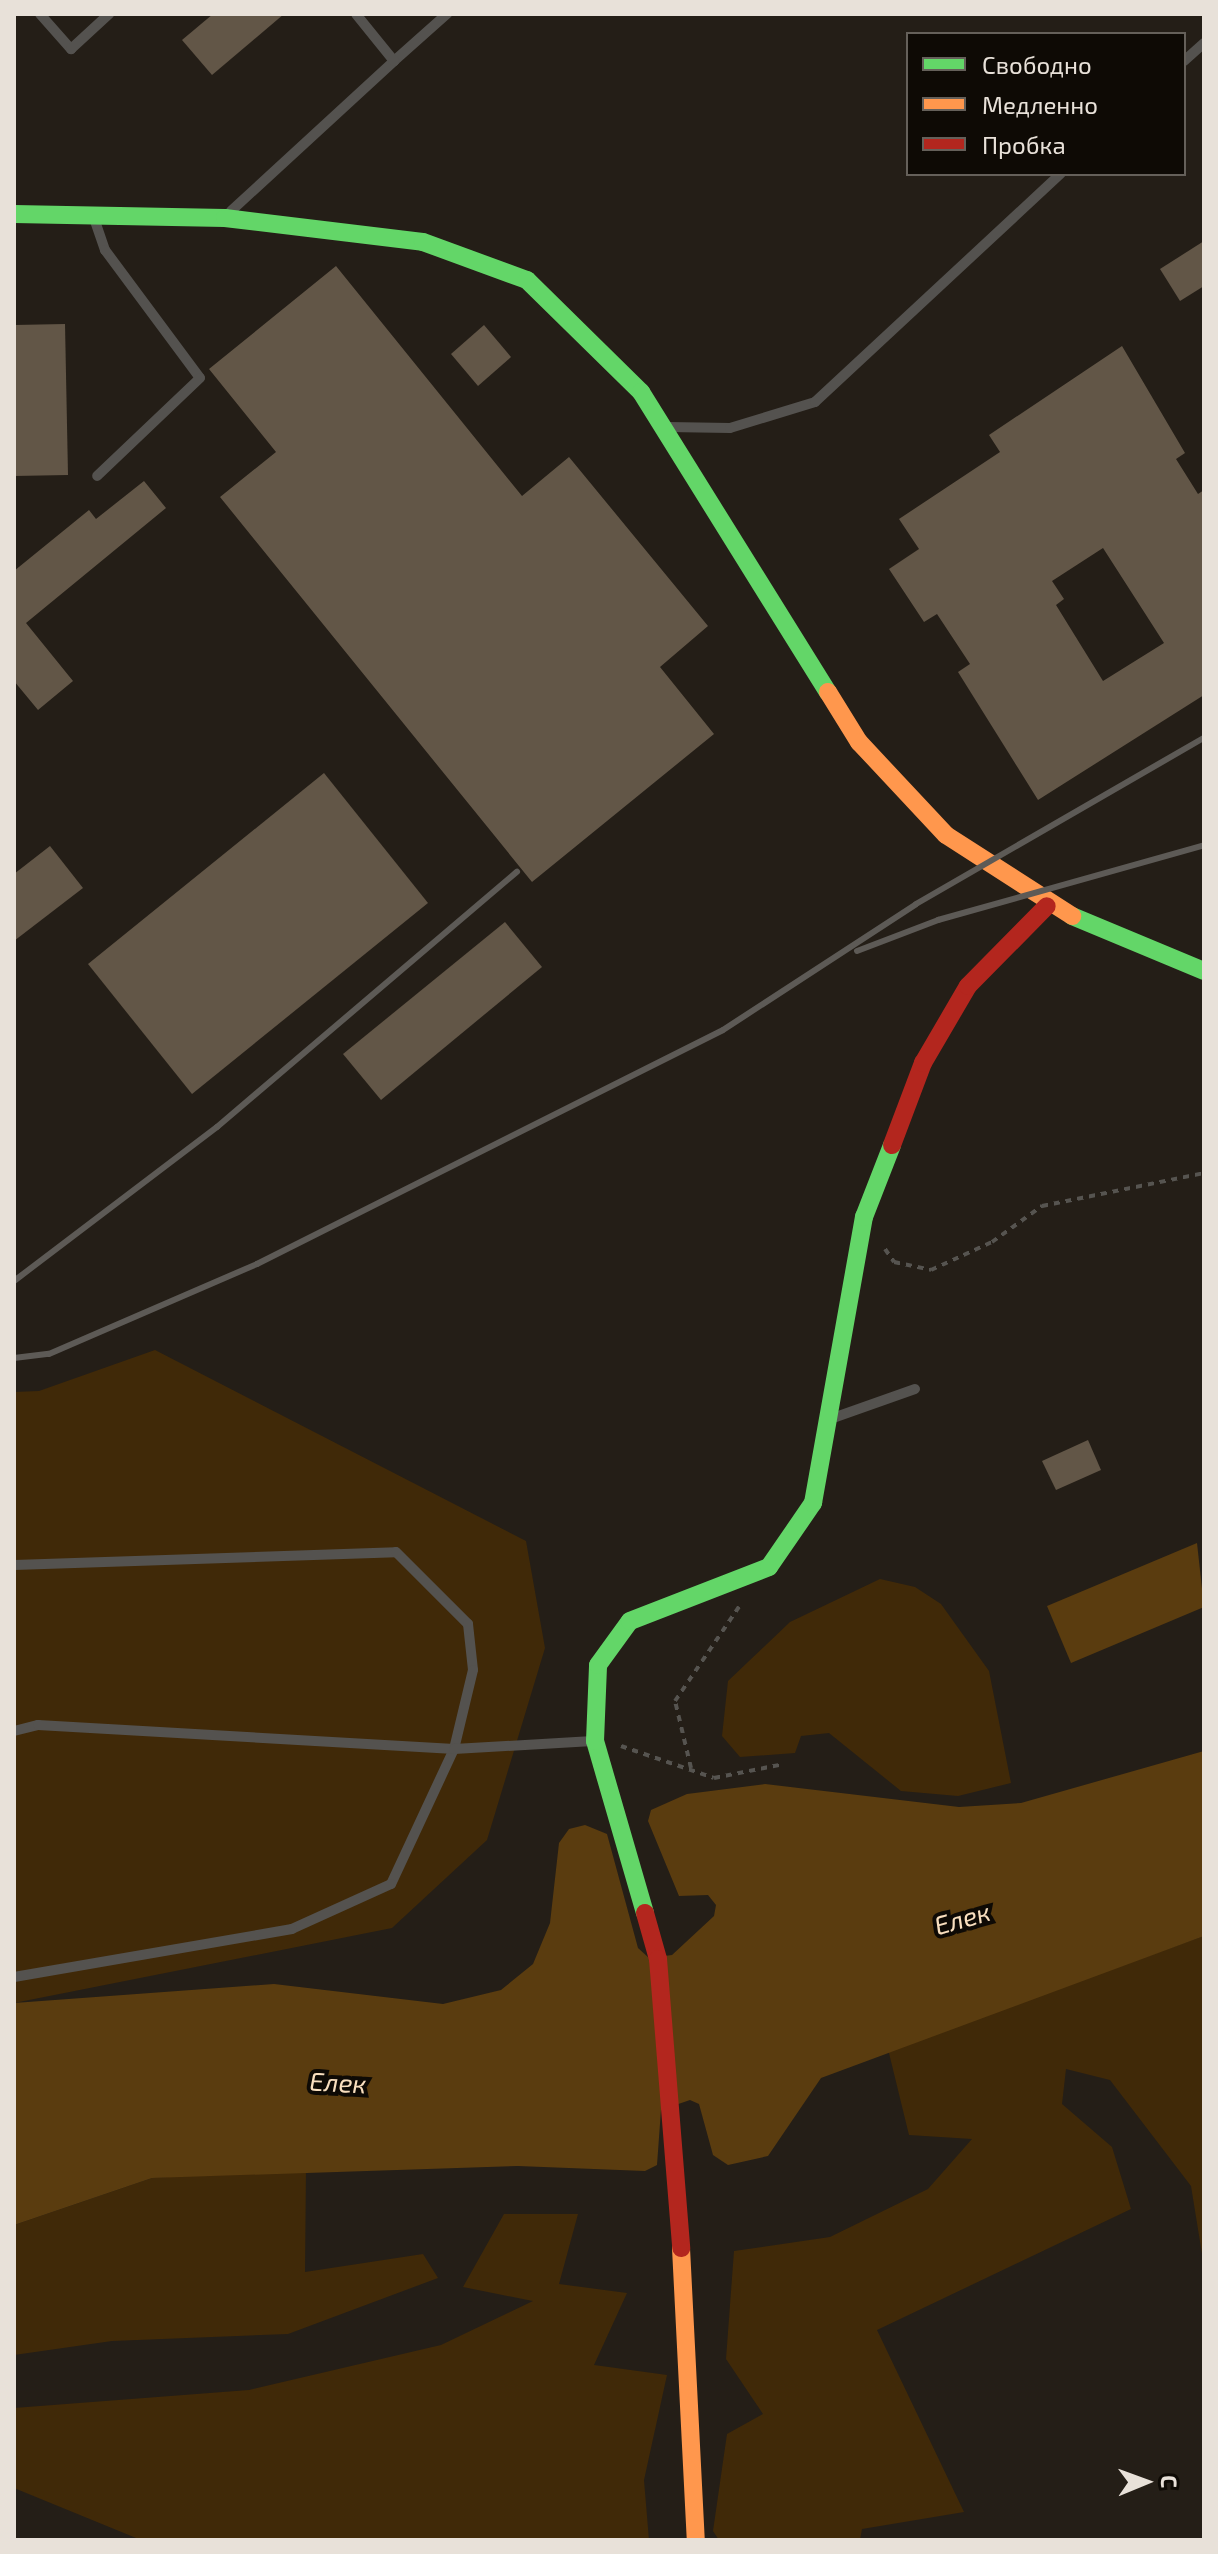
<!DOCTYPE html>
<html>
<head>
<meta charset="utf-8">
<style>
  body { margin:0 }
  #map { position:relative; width:1218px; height:2554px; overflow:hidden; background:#241e17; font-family:"Exo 2",sans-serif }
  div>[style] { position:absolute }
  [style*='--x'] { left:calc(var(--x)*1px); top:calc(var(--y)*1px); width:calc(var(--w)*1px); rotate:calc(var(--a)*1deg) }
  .green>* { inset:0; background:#402908 }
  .water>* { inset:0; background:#5a3c0f }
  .building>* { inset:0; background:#625647 }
  .path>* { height:4px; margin-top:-2px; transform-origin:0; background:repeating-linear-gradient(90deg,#565450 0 6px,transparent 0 12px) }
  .lane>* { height:10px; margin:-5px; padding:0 5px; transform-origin:5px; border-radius:5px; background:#54524f }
  .fast>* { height:18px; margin:-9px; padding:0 9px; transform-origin:9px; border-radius:9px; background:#63d668 }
  .slow>* { height:18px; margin:-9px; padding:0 9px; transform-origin:9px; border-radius:9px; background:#ff974d }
  .jam>* { height:18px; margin:-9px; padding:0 9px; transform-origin:9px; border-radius:9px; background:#b3261e }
  .rail>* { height:6px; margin:-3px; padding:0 3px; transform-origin:3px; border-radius:3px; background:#5d5a56 }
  span { translate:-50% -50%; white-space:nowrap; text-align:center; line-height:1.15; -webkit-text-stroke:8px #0e0a05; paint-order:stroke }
  .water-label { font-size:26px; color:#f9dfbf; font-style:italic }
  .frame { position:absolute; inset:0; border:16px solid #e8e1d9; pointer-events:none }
  .legend { position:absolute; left:906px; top:32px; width:280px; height:144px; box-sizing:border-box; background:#0e0a05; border:2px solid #65605a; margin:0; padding:10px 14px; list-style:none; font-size:24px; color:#e8e1d9 }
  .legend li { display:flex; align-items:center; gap:16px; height:40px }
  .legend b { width:40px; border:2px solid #65605a }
  .north { position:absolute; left:1106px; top:2442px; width:80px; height:80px; -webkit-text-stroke:6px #0e0a05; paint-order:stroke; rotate:89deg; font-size:22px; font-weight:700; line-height:32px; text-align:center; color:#e8e1d9 }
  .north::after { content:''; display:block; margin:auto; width:28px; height:36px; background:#e8e1d9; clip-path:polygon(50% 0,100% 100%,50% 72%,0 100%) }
</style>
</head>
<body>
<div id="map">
  <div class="green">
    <i style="clip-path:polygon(155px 1350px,526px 1541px,545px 1648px,487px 1840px,392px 1928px,14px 2003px,14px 1392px,39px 1391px)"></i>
    <i style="clip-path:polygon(880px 1579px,915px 1587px,941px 1604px,989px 1671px,1011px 1783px,958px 1796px,901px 1791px,829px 1733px,801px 1736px,795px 1753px,740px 1757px,722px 1736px,728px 1681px,790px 1622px)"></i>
    <i style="clip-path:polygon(1204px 1936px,1204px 2266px,1191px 2186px,1110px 2080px,1066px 2069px,1062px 2104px,1112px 2147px,1131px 2209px,877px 2330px,964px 2512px,862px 2529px,860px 2540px,719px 2540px,713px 2531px,727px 2434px,763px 2414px,726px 2359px,734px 2251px,830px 2237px,928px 2189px,972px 2139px,909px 2135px,888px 2049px)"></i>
    <i style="clip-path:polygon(306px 2169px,305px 2272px,423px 2254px,438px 2278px,288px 2334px,112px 2341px,14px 2355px,14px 2225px,152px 2178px)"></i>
    <i style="clip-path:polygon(504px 2214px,578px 2214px,559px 2284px,627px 2293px,594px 2365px,667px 2375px,644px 2480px,649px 2540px,141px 2540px,14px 2488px,14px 2408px,249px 2390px,441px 2345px,533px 2301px,463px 2287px)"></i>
  </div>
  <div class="water">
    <i style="clip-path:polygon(1197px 1543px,1204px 1607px,1071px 1663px,1047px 1606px)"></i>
    <i style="clip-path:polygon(1204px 1751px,1204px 1936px,821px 2078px,768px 2156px,728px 2165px,713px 2155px,699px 2104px,690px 2100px,661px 2110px,657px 2165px,645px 2171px,518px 2166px,152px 2178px,14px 2225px,14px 2003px,274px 1984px,443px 2004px,501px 1990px,533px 1964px,550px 1923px,559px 1843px,569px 1829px,585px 1825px,607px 1834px,638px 1948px,649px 1958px,672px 1955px,714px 1916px,716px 1905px,708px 1895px,679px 1896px,648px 1821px,651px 1810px,687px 1794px,765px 1784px,959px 1807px,1021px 1803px)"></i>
  </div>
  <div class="building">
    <i style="clip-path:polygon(213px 14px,284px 14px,212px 75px,182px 40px)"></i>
    <i style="clip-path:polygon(1204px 241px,1204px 286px,1180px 301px,1160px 269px)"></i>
    <i style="clip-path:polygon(336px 266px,522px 496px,569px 457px,708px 626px,660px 667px,714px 734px,532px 882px,220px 497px,276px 452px,209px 369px)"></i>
    <i style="clip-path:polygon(65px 324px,68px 475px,14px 476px,14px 325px)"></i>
    <i style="clip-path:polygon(484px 325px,511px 357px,478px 386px,451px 354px)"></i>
    <i style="clip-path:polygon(evenodd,1122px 346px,1185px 453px,1176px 459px,1198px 494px,1204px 490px,1204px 695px,1038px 800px,958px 672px,970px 664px,937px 614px,924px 622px,889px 569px,919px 549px,899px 519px,1000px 452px,989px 435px,1122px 346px,1103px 548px,1164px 643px,1103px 681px,1056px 605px,1064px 599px,1052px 581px,1103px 548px)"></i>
    <i style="clip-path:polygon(144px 481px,166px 508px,26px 623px,73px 681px,38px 710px,14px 681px,14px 571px,89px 510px,96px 519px)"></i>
    <i style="clip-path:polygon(324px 773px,428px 903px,192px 1094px,88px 964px)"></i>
    <i style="clip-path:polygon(50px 846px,83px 888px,14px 941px,14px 874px)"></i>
    <i style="clip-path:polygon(505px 922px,542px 967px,381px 1100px,343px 1054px)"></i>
    <i style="clip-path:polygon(1088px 1440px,1101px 1470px,1056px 1490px,1042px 1461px)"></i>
  </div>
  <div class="path">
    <i style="--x:885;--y:1249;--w:16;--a:55"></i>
    <i style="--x:894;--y:1262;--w:38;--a:12"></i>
    <i style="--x:931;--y:1270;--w:67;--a:-24.7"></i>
    <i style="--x:992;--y:1242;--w:62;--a:-35.8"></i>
    <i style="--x:1042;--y:1206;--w:165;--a:-11.5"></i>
    <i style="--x:621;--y:1746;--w:98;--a:19"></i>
    <i style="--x:714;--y:1778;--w:71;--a:-11.3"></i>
    <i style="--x:691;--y:1768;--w:69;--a:-103.4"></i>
    <i style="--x:675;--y:1701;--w:114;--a:-55.8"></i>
  </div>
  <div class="lane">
    <i style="--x:40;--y:14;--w:47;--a:48.5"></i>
    <i style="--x:71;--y:49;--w:52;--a:-42.6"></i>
    <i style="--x:394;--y:61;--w:71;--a:-41.6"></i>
    <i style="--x:1184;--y:61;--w:27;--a:-42"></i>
    <i style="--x:231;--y:211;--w:222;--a:-42.6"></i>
    <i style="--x:394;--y:61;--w:60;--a:-129"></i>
    <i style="--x:95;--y:221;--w:31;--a:71"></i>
    <i style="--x:105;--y:250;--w:159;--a:53.4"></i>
    <i style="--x:200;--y:378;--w:142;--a:136.4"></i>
    <i style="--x:668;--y:427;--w:62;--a:0.9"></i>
    <i style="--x:730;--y:428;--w:89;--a:-17"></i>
    <i style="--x:815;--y:402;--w:335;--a:-42.9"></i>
    <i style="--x:833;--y:1418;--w:87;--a:-19.5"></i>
    <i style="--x:14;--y:1565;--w:382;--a:-1.9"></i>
    <i style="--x:396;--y:1552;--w:102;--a:45"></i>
    <i style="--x:468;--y:1624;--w:46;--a:83.8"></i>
    <i style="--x:473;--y:1670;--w:81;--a:103.5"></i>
    <i style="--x:454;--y:1749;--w:149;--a:115"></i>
    <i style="--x:391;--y:1884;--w:109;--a:155.6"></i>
    <i style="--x:292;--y:1929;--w:282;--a:170.2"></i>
    <i style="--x:14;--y:1731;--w:25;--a:-14"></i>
    <i style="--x:38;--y:1725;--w:417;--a:3.3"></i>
    <i style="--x:454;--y:1749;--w:139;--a:-3.3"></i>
  </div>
  <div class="fast">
    <i style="--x:14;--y:214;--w:211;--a:1.1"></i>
    <i style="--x:225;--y:218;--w:199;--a:6.9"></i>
    <i style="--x:423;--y:242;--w:111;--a:20.1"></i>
    <i style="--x:527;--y:280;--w:160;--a:44.5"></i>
    <i style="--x:641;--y:392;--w:354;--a:58.1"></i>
    <i style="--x:1072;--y:916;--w:143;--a:22.6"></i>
    <i style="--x:645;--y:1913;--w:179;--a:-106.2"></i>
    <i style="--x:595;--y:1741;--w:76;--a:-87.7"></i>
    <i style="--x:598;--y:1665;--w:54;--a:-54"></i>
    <i style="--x:630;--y:1621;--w:149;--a:-21.2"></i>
    <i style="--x:769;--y:1567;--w:78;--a:-55.5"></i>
    <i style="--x:813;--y:1503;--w:291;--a:-79.9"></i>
    <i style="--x:864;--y:1217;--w:77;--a:-68.7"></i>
  </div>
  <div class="slow">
    <i style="--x:828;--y:692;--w:59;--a:58.2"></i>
    <i style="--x:859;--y:742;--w:127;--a:46.9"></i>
    <i style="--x:946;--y:835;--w:150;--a:32.7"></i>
    <i style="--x:681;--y:2248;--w:292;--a:87.1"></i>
  </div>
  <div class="jam">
    <i style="--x:892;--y:1145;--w:88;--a:-69.3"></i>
    <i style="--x:923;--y:1063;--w:89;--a:-59.7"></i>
    <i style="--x:968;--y:986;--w:112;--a:-45.4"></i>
    <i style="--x:645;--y:1913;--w:48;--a:74.2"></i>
    <i style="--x:658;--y:1959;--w:290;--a:85.4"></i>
  </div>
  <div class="rail">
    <i style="--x:857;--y:951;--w:87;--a:-20.9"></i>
    <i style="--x:938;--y:920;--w:276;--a:-15.7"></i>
    <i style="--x:14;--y:1281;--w:255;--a:-37.2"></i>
    <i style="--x:217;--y:1127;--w:394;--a:-40.4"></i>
    <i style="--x:14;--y:1358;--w:35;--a:-7"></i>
    <i style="--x:49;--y:1354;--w:227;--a:-23.4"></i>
    <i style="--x:257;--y:1264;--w:521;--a:-26.66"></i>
    <i style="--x:723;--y:1030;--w:230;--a:-33.1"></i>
    <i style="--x:916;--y:904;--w:332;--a:-30"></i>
  </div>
  <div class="water-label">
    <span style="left:962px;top:1918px;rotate:-16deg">Елек</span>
    <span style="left:338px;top:2082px;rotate:3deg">Елек</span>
  </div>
  <div class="frame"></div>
  <ul class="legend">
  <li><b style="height:10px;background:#63d668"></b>Свободно</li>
  <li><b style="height:10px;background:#ff974d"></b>Медленно</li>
  <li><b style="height:10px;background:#b3261e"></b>Пробка</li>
  </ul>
  <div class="north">С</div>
</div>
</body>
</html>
